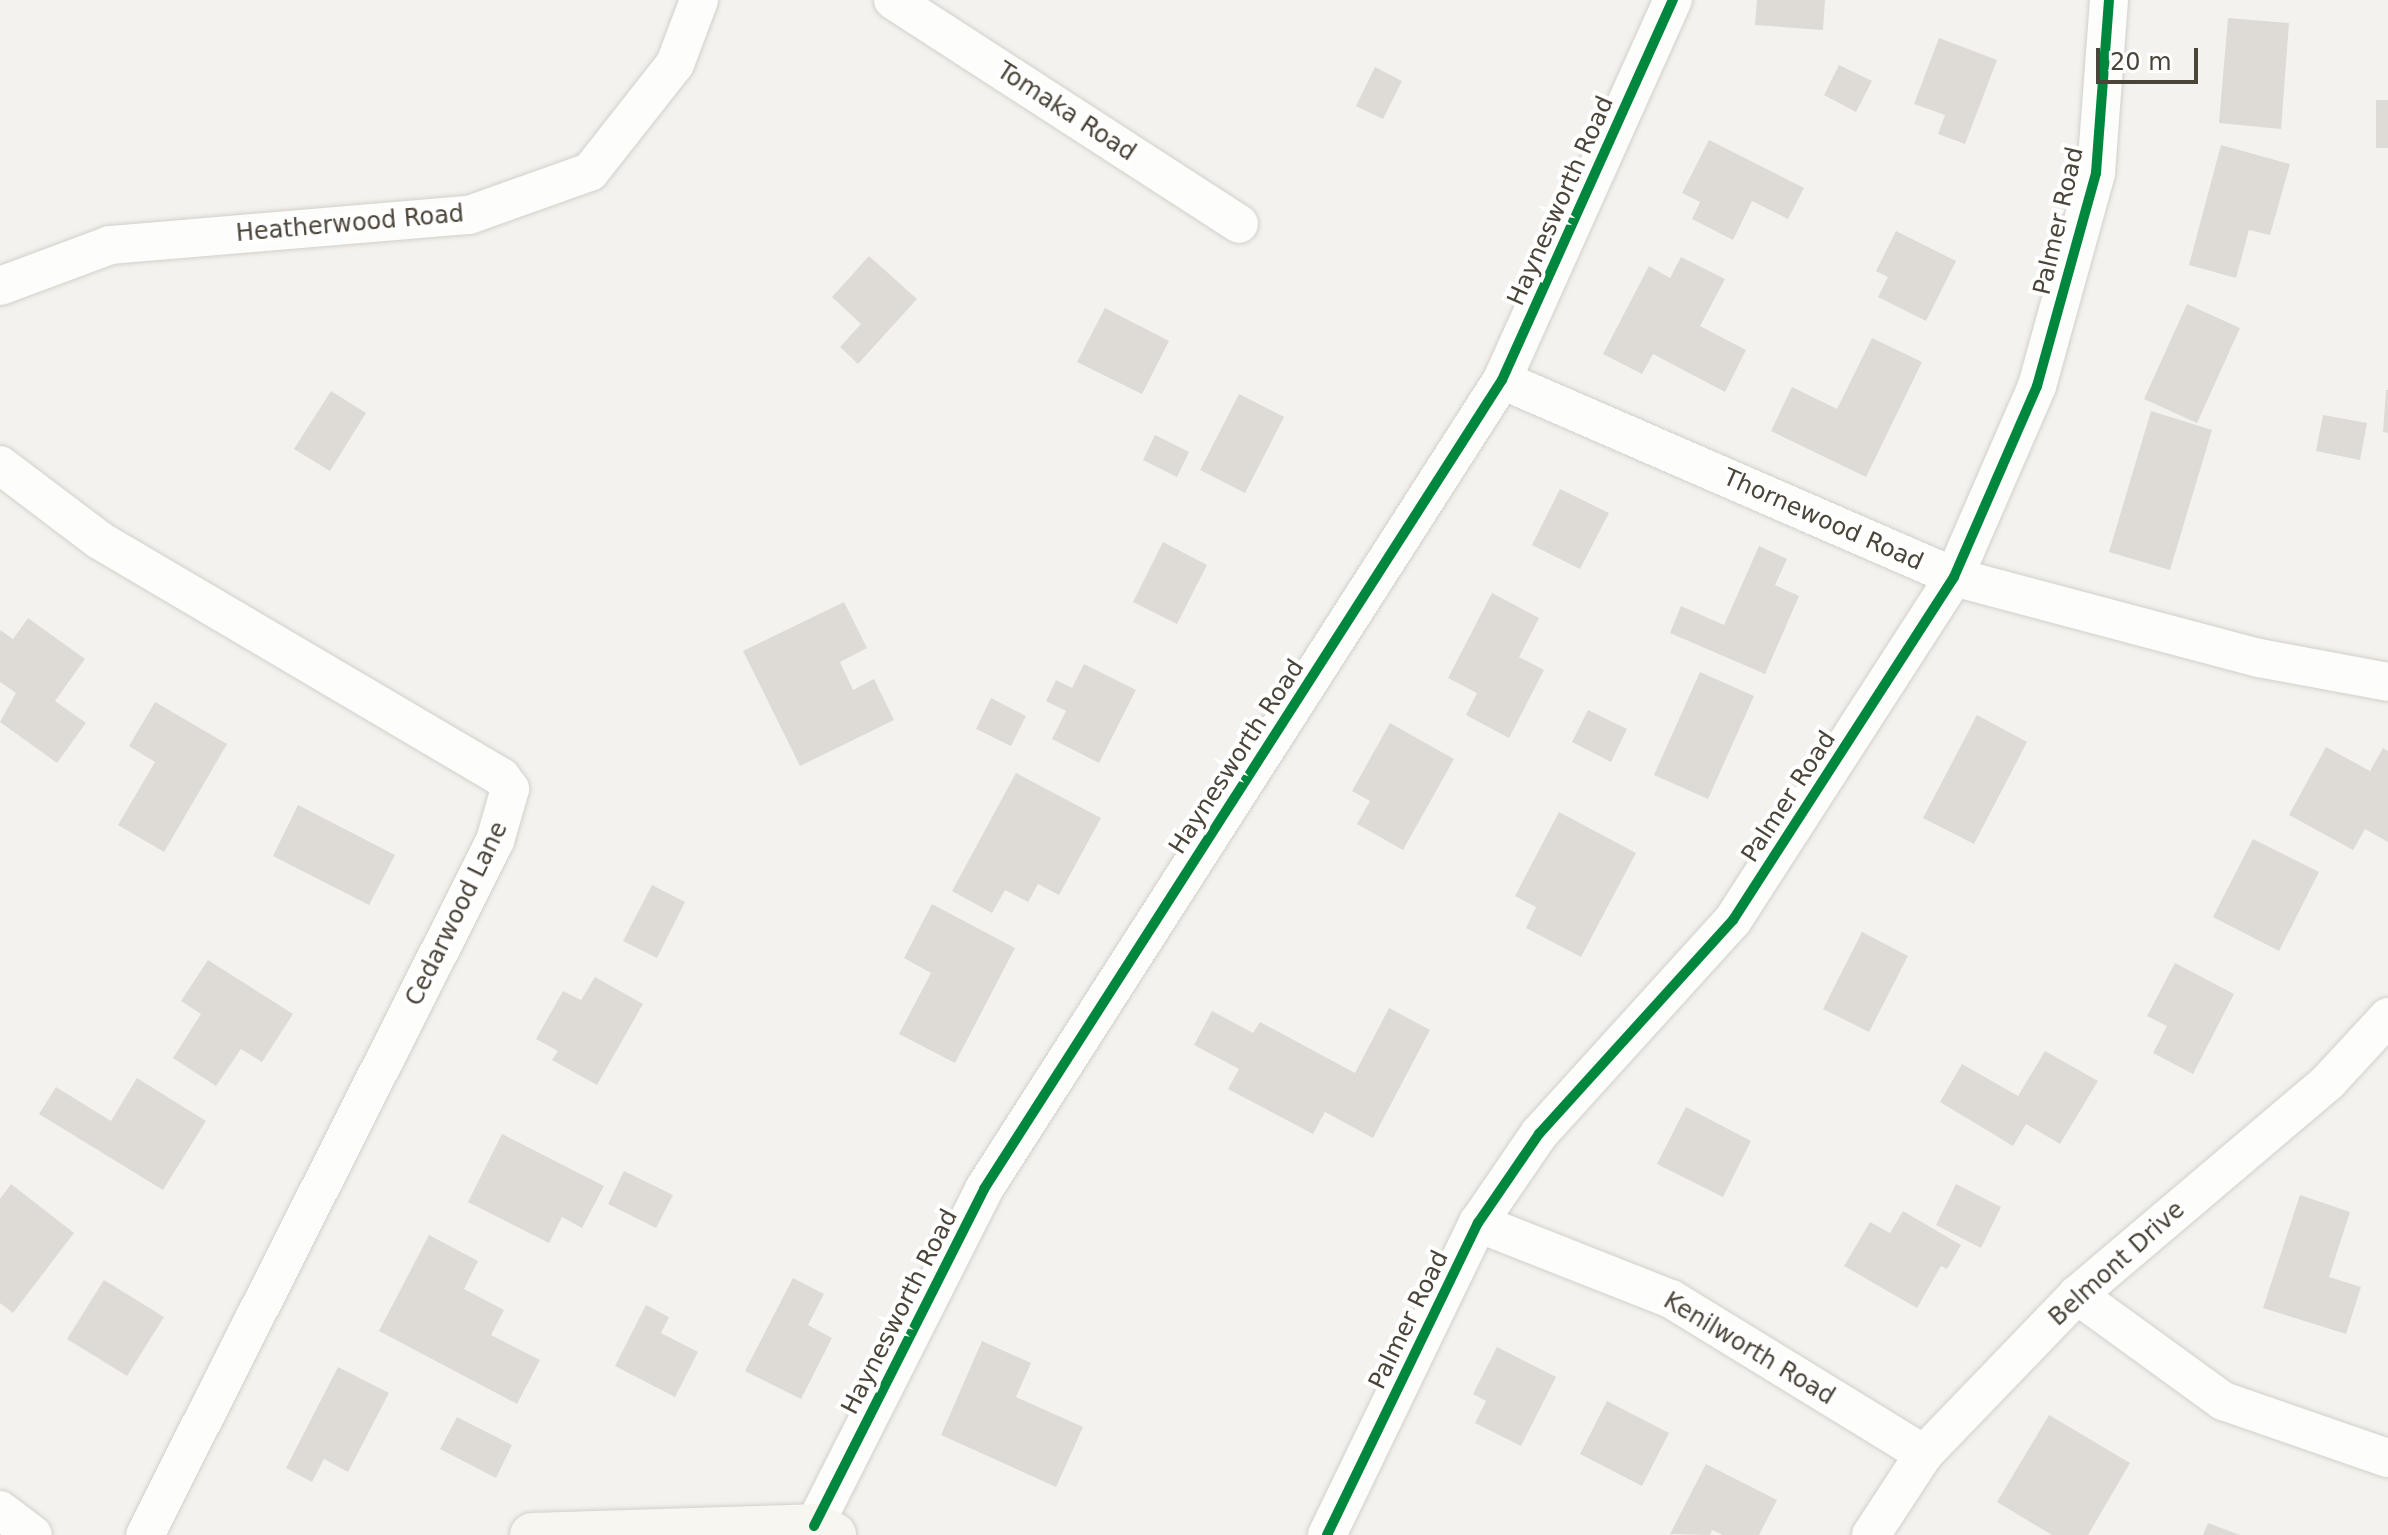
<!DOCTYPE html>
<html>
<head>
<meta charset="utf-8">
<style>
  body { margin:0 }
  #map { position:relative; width:2388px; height:1535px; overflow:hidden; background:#f4f2ee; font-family:"DejaVu Sans",sans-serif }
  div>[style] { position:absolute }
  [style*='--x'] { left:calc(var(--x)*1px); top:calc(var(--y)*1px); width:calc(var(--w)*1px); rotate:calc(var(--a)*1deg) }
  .building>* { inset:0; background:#dedbd6 }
  .roads { filter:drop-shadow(0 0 2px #d2d0cb) drop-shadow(0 0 2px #d2d0cb) }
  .street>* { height:38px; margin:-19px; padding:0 19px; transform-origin:19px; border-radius:19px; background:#fdfdfc }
  .secondary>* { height:44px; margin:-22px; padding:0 22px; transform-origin:22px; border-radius:22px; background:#f7f6f1 }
  .cycleway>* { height:10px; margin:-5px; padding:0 5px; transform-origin:5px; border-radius:5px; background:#00873e }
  span { translate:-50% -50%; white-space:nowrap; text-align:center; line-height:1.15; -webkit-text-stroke:8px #fff; paint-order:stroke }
  .street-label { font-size:24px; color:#4b4439 }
  .scale { position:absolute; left:2096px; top:48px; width:102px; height:36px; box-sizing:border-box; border:4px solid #4b4439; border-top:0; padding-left:10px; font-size:24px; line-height:28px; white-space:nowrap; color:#4b4439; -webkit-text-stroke:6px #fff; paint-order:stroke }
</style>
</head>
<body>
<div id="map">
  <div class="building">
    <i style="clip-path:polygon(1757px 0,1825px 0,1823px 30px,1755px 25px)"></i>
    <i style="clip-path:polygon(2228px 18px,2289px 23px,2281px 129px,2219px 123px)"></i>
    <i style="clip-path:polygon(1939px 38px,1997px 60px,1965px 144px,1938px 134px,1945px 115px,1914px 104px)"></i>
    <i style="clip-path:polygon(1839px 65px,1872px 81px,1856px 112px,1824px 95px)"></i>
    <i style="clip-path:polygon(1375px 67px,1402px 81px,1383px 119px,1356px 106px)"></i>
    <i style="clip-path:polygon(2376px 100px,2388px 100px,2388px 148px,2376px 148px)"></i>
    <i style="clip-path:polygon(1709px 140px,1804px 188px,1788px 219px,1752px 201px,1733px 240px,1692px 219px,1700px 202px,1682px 193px)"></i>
    <i style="clip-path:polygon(2221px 145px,2290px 164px,2270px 235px,2249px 230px,2236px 278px,2189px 265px)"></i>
    <i style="clip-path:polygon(1896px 231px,1956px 261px,1926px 321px,1878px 297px,1888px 277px,1876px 271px)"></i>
    <i style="clip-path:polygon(869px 256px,917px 299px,858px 364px,840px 347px,861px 324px,832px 297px)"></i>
    <i style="clip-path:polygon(1681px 257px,1725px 279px,1700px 326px,1746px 350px,1725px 392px,1653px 354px,1642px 374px,1603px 354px,1649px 266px,1670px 278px)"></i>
    <i style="clip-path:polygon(2187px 304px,2240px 328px,2197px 423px,2144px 399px)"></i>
    <i style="clip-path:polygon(1105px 308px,1169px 341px,1142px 394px,1077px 362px)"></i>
    <i style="clip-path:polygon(1872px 338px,1922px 362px,1866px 477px,1771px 431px,1792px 387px,1837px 409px)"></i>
    <i style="clip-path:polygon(2386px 390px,2388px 390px,2388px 433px,2383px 432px)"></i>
    <i style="clip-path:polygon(331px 391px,366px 413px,330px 471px,294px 449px)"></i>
    <i style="clip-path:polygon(1239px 394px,1284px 417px,1245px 493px,1200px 470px)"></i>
    <i style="clip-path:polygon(2151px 411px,2212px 430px,2170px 570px,2109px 552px)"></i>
    <i style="clip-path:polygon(2323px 415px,2367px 423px,2360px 460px,2316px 451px)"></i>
    <i style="clip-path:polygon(1155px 435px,1189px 452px,1177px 477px,1143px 460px)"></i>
    <i style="clip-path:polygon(1560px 489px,1609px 513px,1580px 569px,1532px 545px)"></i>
    <i style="clip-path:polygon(1163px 542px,1207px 565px,1177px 624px,1133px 602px)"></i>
    <i style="clip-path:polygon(1759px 546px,1787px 559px,1775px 585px,1799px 596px,1765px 674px,1670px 633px,1681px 606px,1724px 625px)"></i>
    <i style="clip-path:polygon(1492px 593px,1539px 618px,1519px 657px,1544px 670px,1509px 738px,1466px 715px,1477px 693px,1448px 678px)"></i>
    <i style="clip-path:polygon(844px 602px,867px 648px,840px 662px,853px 690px,874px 679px,894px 720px,800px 766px,743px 651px)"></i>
    <i style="clip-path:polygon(28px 618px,85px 659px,55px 701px,86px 723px,57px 763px,0 722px,16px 693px,0 682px,0 630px,13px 639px)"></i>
    <i style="clip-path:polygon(1084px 664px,1136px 690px,1099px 763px,1052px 739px,1066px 711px,1046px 701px,1056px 680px,1072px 688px)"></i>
    <i style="clip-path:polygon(1700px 672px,1754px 696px,1708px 799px,1654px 775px)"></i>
    <i style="clip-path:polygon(991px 698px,1026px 716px,1011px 746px,976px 729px)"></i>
    <i style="clip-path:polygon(155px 702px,227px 744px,164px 852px,118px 825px,155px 762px,129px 746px)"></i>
    <i style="clip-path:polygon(1588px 710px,1627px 729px,1611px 762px,1572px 742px)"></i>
    <i style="clip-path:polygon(1977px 715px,2027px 742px,1974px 844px,1923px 818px)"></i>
    <i style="clip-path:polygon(1390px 723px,1454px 759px,1403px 850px,1357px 824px,1370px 801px,1352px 791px)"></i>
    <i style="clip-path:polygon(2326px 747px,2370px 771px,2383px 748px,2388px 751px,2388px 842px,2365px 829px,2353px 850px,2289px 815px)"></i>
    <i style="clip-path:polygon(1016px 773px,1101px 818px,1059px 895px,1038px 884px,1028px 902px,1005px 890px,992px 913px,952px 891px)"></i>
    <i style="clip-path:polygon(298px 805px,395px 855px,369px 905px,273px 856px)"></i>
    <i style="clip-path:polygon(1559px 812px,1636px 853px,1581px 957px,1526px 928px,1536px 907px,1515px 896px)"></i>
    <i style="clip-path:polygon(2253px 839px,2319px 872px,2279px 951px,2213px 917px)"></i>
    <i style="clip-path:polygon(652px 885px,685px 902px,657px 958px,623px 941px)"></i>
    <i style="clip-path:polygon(932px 904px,1015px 948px,955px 1063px,899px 1034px,931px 973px,904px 958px)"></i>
    <i style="clip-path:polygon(1862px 932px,1908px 956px,1869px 1032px,1823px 1009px)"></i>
    <i style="clip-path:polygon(208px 960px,293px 1014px,262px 1062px,241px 1049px,216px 1086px,173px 1058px,201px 1014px,181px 1001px)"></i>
    <i style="clip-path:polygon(2175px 963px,2234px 994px,2193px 1074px,2153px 1053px,2167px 1026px,2147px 1016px)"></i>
    <i style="clip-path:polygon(595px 977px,643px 1004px,597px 1085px,552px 1060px,558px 1051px,536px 1039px,563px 991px,581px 1000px)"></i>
    <i style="clip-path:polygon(1389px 1008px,1430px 1030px,1373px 1138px,1325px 1112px,1313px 1134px,1228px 1089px,1239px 1069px,1194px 1045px,1212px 1011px,1253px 1033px,1260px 1022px,1355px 1073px)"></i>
    <i style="clip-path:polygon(2045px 1051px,2098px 1081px,2060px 1144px,2026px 1124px,2013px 1146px,1940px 1102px,1962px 1064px,2018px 1096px)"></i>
    <i style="clip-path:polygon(137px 1078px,206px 1121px,163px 1190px,39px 1114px,56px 1087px,111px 1121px)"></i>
    <i style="clip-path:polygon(1686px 1107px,1751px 1141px,1723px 1197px,1657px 1164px)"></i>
    <i style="clip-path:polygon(502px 1134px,604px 1186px,582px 1228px,562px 1217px,549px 1243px,468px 1202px)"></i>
    <i style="clip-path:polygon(624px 1171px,673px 1195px,656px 1228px,608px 1204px)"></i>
    <i style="clip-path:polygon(11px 1184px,74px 1233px,13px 1313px,0 1303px,0 1199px)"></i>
    <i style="clip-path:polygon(1956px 1184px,2001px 1207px,1981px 1248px,1936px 1225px)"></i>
    <i style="clip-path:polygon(2300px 1195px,2350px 1212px,2329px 1277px,2361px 1287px,2346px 1334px,2263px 1308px)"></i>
    <i style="clip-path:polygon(1903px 1211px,1961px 1245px,1947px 1269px,1941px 1266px,1917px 1308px,1844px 1266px,1870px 1222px,1890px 1233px)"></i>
    <i style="clip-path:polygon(429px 1235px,478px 1261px,464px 1289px,504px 1310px,491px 1335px,540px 1360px,517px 1404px,379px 1331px)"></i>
    <i style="clip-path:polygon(793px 1278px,824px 1294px,808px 1325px,832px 1338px,801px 1399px,745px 1371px)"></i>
    <i style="clip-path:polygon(104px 1280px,164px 1317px,127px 1376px,67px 1339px)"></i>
    <i style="clip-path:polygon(646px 1305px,669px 1317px,661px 1333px,698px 1352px,675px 1397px,615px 1366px)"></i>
    <i style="clip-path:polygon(982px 1341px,1031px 1363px,1016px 1397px,1083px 1427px,1056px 1487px,941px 1435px)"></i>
    <i style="clip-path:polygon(1497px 1347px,1556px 1377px,1521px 1446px,1475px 1423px,1486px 1401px,1473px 1394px)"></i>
    <i style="clip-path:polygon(338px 1367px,389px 1393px,348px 1472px,324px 1459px,312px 1482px,286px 1468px)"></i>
    <i style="clip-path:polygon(1607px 1401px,1669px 1433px,1642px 1486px,1580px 1454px)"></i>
    <i style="clip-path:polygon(2049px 1415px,2130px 1463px,2088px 1535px,2052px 1535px,1997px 1502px)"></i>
    <i style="clip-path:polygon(457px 1417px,512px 1445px,496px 1478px,440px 1449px)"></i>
    <i style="clip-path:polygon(1706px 1464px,1777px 1500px,1759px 1535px,1723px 1535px,1712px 1530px,1710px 1535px,1670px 1534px)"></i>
    <i style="clip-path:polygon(2208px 1523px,2240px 1535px,2203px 1535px)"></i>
  </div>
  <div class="roads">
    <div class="street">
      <i style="--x:893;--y:0;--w:412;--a:32.9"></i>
      <i style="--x:0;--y:286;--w:117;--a:-20.4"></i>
      <i style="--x:110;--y:245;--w:360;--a:-4.8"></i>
      <i style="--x:469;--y:215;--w:128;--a:-19.6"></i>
      <i style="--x:590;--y:172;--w:137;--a:-51.8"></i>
      <i style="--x:675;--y:64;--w:68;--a:-69.4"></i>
      <i style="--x:1502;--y:380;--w:493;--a:23.5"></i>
      <i style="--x:1954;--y:577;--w:316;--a:14.9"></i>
      <i style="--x:2259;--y:658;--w:131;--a:10.5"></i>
      <i style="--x:0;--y:465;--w:124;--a:37.1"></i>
      <i style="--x:99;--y:540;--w:467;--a:30.5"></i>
      <i style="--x:501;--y:777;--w:15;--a:53"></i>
      <i style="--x:510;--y:789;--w:54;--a:106.1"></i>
      <i style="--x:495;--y:841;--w:777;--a:116.76"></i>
      <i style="--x:1478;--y:1223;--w:207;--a:21.5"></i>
      <i style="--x:1671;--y:1299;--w:297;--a:31.5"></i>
      <i style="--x:2077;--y:1295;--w:180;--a:36"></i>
      <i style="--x:2223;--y:1401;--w:175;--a:19.1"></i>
      <i style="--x:0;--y:1510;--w:41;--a:37.1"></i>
      <i style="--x:814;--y:1526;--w:377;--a:-63.2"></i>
      <i style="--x:984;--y:1189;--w:961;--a:-57.37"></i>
      <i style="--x:1502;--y:380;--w:417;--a:-65.8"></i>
      <i style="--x:1327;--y:1535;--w:347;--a:-64.2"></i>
      <i style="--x:1478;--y:1223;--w:108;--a:-55.6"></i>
      <i style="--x:1539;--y:1134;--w:289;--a:-47.8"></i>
      <i style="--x:1733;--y:920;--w:408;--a:-57.2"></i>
      <i style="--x:1954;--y:577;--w:208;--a:-66.5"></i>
      <i style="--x:2037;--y:386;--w:221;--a:-74.5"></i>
      <i style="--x:2096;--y:173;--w:173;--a:-85.7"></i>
      <i style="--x:1871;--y:1535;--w:97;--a:-56.8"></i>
      <i style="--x:1924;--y:1454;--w:221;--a:-46.1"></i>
      <i style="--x:2077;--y:1295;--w:331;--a:-40.3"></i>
      <i style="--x:2329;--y:1081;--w:87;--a:-47.3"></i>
    </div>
    <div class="secondary">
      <i style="--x:532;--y:1535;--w:282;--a:-1.8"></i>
      <i style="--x:814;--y:1526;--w:22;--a:24"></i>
    </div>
  </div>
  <div class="cycleway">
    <i style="--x:814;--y:1526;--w:377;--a:-63.2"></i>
    <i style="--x:984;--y:1189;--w:961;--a:-57.37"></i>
    <i style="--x:1502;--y:380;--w:417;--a:-65.8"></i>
    <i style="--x:1327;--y:1535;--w:347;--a:-64.2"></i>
    <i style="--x:1478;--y:1223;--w:108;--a:-55.6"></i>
    <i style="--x:1539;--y:1134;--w:289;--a:-47.8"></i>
    <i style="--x:1733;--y:920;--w:408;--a:-57.2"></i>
    <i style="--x:1954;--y:577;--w:208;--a:-66.5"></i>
    <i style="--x:2037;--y:386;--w:221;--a:-74.5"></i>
    <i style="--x:2096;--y:173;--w:173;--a:-85.7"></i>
  </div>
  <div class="street-label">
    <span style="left:1066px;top:112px;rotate:33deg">Tomaka Road</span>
    <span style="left:1561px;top:201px;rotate:-66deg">Haynesworth Road</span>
    <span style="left:2059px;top:221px;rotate:-77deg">Palmer Road</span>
    <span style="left:350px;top:224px;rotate:-5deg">Heatherwood Road</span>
    <span style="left:1823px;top:520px;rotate:24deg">Thornewood Road</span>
    <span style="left:1237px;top:757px;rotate:-57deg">Haynesworth Road</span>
    <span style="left:1789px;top:797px;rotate:-57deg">Palmer Road</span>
    <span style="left:457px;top:914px;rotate:-64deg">Cedarwood Lane</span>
    <span style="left:2117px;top:1264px;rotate:-42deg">Belmont Drive</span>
    <span style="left:900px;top:1312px;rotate:-63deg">Haynesworth Road</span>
    <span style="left:1409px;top:1320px;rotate:-64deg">Palmer Road</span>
    <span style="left:1749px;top:1349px;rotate:31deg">Kenilworth Road</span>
  </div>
  <div class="scale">20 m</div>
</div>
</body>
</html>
